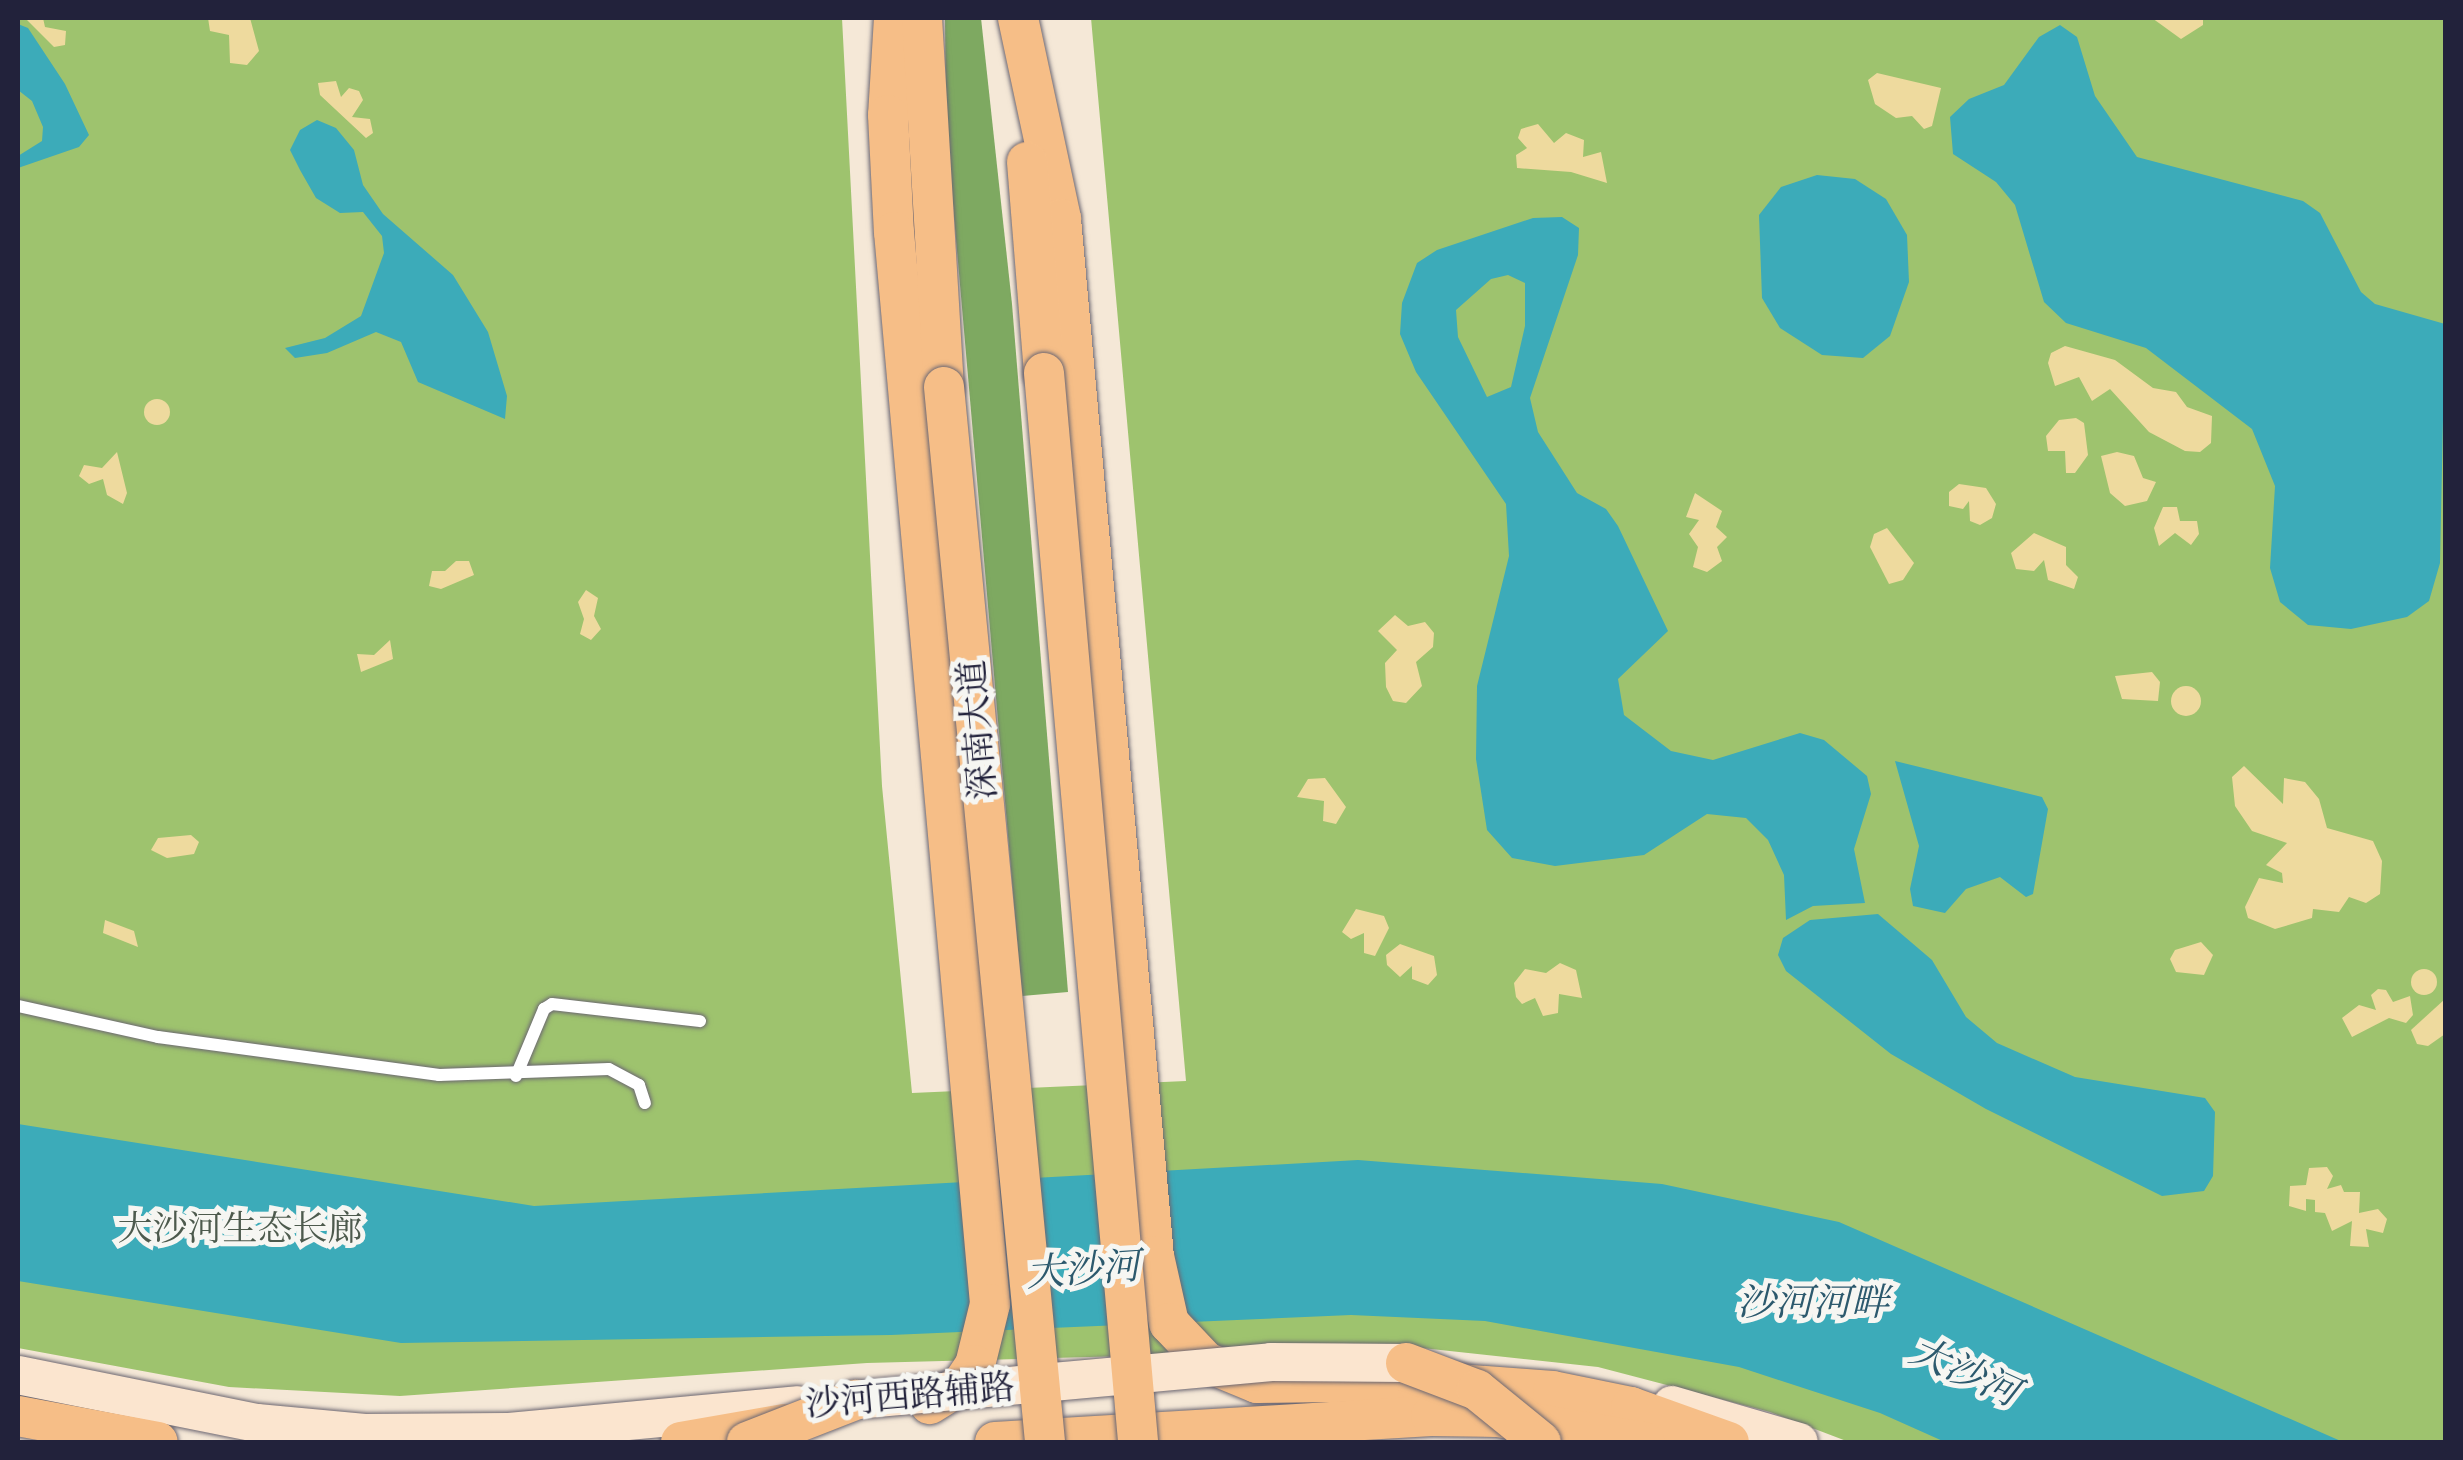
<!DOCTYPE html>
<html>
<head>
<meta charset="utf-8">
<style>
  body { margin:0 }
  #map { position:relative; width:2463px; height:1460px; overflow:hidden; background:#f5e8d7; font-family:"EB Garamond","Noto Serif SC",serif }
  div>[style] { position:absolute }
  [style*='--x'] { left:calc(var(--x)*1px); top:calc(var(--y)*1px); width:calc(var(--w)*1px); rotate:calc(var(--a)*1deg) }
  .green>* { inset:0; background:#9ec36e }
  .forest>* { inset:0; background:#7ea961 }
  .sand>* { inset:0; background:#eeda9e }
  .round { border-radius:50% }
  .water>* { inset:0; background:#3cabb9 }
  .roads { filter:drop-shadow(0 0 2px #6c6772) drop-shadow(0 0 2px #6c6772) }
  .lane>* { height:12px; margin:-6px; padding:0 6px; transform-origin:6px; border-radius:6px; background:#fff }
  .secondary>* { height:38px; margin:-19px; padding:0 19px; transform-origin:19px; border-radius:19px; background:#fbe5cf }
  .primary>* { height:40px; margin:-20px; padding:0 20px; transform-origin:20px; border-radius:20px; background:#f6be87 }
  .bridges { filter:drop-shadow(0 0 2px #6c6772) drop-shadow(0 0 2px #6c6772) }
  .secondary-bridge>* { height:38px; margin:-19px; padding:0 19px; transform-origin:19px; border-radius:19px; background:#fbe5cf }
  .primary-bridge>* { height:40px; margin:-20px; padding:0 20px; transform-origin:20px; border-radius:20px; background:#f6be87 }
  span { translate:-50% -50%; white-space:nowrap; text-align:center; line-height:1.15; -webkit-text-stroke:10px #f6f6f2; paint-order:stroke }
  .street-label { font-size:35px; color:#22223b }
  .park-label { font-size:35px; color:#4d5a4d }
  .water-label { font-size:38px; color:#2c596d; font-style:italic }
  .frame { position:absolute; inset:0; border:20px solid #22223b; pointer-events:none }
</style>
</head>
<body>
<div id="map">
  <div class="green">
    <i style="clip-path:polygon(18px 18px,842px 18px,882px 786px,912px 1093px,1186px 1081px,1091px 18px,2445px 18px,2445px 1442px,1849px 1442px,1770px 1412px,1598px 1367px,1422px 1348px,867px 1363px,400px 1396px,229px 1387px,18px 1348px)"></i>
  </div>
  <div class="forest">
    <i style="clip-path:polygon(945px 18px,981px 18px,1012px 304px,1068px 992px,1022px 996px,946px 124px)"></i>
  </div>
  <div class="sand">
    <i style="clip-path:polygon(25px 18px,43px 18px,45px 27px,66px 31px,65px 45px,54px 47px)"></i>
    <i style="clip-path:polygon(208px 18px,250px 18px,259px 51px,247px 65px,230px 63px,229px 35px,210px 31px)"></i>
    <i style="clip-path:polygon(2152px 18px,2203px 18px,2203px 25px,2181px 39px)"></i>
    <i style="clip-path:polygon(1877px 73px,1941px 88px,1932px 126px,1924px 129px,1912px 116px,1896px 118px,1875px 104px,1868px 80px)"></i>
    <i style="clip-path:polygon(336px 81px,341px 97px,349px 88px,359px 91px,363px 100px,352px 117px,370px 119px,373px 133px,366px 138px,320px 95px,318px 83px)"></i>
    <i style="clip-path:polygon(1538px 124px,1554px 143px,1566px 133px,1584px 140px,1583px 157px,1601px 152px,1607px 183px,1571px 172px,1517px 168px,1516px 155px,1527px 148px,1518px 138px,1521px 129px)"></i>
    <i style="clip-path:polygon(2065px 346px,2115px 360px,2153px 388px,2176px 392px,2187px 407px,2212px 416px,2211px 443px,2200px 452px,2185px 451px,2149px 432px,2110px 389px,2092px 401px,2079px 377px,2055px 386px,2048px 363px,2051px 353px)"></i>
    <i class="round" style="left:144px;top:399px;width:26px;height:26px"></i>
    <i style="clip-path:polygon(2076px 418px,2084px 423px,2088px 455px,2075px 473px,2066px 473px,2065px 451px,2048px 451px,2046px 436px,2059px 420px)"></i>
    <i style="clip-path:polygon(117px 452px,127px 493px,123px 504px,107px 495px,103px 479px,89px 484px,79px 476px,84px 465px,102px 468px)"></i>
    <i style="clip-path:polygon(2117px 452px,2134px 456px,2143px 478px,2156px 482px,2147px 501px,2125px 506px,2110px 493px,2101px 456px)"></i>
    <i style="clip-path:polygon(1959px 484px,1986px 488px,1996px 504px,1992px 518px,1980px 525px,1970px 521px,1969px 501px,1963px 509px,1949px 506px,1949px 492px)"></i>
    <i style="clip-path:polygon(1695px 493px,1722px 511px,1716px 527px,1727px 537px,1717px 547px,1722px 561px,1707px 572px,1693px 567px,1698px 547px,1689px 534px,1699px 520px,1686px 517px)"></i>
    <i style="clip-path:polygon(2163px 507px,2177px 507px,2180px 521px,2197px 521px,2199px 534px,2191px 545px,2175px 533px,2159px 546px,2154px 528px)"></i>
    <i style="clip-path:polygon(1887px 528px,1914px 563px,1903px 580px,1889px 584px,1870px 547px,1874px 534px)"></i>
    <i style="clip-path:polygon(2034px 533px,2066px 547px,2066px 565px,2078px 577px,2074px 589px,2048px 580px,2044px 560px,2034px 571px,2016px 569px,2011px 553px)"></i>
    <i style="clip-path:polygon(456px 561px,469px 561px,474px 575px,441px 589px,429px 586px,432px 571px,445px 571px)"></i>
    <i style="clip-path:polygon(586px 590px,598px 598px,594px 616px,601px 629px,591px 640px,580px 634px,584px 619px,578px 602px)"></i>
    <i style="clip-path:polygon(1395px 615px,1408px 626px,1425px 622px,1434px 633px,1433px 647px,1416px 662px,1422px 686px,1406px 703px,1393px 701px,1386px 687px,1385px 663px,1397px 650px,1378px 631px)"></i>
    <i style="clip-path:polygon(390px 640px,393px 659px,361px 672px,357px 654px,374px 655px)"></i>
    <i style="clip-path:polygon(2152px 672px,2160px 682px,2158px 701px,2122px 699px,2115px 676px)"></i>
    <i class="round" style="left:2171px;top:686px;width:30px;height:30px"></i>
    <i style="clip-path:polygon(2244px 766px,2283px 804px,2284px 778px,2305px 782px,2319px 799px,2327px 828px,2373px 841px,2382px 861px,2380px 894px,2366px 903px,2349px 897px,2339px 912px,2313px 909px,2312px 918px,2275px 929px,2248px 918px,2245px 907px,2259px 878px,2283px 883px,2282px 873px,2266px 865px,2287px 843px,2252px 831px,2235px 806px,2232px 777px)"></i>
    <i style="clip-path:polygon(1325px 778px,1346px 807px,1336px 824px,1323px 821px,1324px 801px,1297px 797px,1308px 779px)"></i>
    <i style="clip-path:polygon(191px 835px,199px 842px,194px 854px,167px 858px,151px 850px,158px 838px)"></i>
    <i style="clip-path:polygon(1356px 909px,1384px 916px,1389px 928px,1375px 956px,1364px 953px,1364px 933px,1351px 939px,1342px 932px)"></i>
    <i style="clip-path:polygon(105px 920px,134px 931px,138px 947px,103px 933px)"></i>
    <i style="clip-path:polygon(2201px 942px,2213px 955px,2204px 975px,2176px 972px,2170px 959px,2175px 950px)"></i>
    <i style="clip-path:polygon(1400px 944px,1434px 956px,1437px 975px,1428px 985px,1412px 979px,1412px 966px,1400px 977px,1387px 965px,1386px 955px)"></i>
    <i style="clip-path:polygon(1560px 963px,1576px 970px,1582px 998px,1559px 994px,1558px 1013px,1543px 1016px,1535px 998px,1522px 1004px,1516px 997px,1514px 983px,1525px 969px,1546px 973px)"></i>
    <i class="round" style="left:2411px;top:969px;width:26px;height:26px"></i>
    <i style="clip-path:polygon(2378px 989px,2386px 990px,2393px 1002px,2410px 996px,2413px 1015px,2406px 1023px,2389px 1018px,2352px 1037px,2342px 1018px,2359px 1005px,2376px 1010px,2371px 995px)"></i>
    <i style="clip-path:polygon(2445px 999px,2445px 1034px,2428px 1046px,2417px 1044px,2411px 1030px)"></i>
    <i style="clip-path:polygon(2327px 1167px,2333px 1176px,2327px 1189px,2341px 1185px,2344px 1192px,2360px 1192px,2359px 1213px,2378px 1209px,2387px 1219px,2383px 1233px,2366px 1229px,2369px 1247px,2350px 1246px,2352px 1221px,2332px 1231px,2325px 1213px,2315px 1212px,2315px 1200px,2306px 1199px,2306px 1211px,2289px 1206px,2290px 1186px,2306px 1185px,2309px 1168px)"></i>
  </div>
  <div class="water">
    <i style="clip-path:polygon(18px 24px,28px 28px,65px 84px,89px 135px,79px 147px,18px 168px,18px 156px,42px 141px,43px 127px,32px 101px,18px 90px)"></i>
    <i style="clip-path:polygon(2060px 25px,2077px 37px,2095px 96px,2137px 157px,2303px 201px,2320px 213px,2361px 292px,2375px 304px,2445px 324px,2440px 563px,2429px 601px,2407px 617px,2351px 629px,2308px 625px,2280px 602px,2270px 568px,2275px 486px,2252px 429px,2146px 348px,2066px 323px,2044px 302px,2015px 205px,1996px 182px,1953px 154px,1950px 117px,1969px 99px,2004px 85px,2039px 37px)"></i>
    <i style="clip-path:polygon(317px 120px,336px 128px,354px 150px,363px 185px,383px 214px,453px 275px,488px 332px,507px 396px,505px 419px,418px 382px,401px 342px,376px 332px,327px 353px,295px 358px,285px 348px,325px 338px,361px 316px,384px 253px,382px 236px,363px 212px,340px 213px,316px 198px,300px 170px,290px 150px,300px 130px)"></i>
    <i style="clip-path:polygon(1817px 175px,1855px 179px,1886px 199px,1907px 235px,1909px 282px,1890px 336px,1863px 358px,1822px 355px,1780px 328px,1762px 298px,1759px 215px,1781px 187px)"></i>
    <i style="clip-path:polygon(evenodd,1562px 217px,1579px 228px,1578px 255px,1530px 398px,1538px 432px,1577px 493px,1606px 509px,1618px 526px,1668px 631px,1618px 679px,1624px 715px,1671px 751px,1713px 760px,1800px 733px,1824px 740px,1867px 776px,1871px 794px,1854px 849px,1865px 903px,1813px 906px,1786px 920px,1784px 875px,1768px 840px,1746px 818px,1707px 814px,1644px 855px,1555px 866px,1512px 858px,1487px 830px,1476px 759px,1477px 686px,1509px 556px,1506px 504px,1416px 372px,1400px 334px,1402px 303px,1417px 263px,1437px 250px,1533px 218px,1562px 217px,1508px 275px,1525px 283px,1525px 326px,1511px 387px,1487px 397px,1458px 337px,1456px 310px,1491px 279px,1508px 275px)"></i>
    <i style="clip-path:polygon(1895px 761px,2042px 797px,2048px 809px,2033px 894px,2026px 897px,2000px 877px,1966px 889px,1945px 913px,1913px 906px,1910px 889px,1919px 846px)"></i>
    <i style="clip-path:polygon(1878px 914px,1932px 960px,1966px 1017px,1997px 1043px,2075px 1077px,2205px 1098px,2215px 1112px,2213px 1176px,2204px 1191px,2162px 1196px,1986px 1109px,1891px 1054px,1786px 971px,1778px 955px,1783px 938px,1810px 920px)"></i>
    <i style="clip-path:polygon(18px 1124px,534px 1206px,1358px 1160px,1662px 1184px,1839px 1222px,2343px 1442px,1945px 1442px,1880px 1413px,1739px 1367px,1485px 1321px,1351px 1315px,891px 1335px,401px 1343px,18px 1281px)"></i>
  </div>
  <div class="roads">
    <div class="lane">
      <i style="--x:18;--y:1006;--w:143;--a:12.5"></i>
      <i style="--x:158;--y:1037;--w:284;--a:7.7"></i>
      <i style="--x:439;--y:1075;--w:170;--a:-2"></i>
      <i style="--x:609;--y:1069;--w:34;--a:28"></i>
      <i style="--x:639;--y:1085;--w:19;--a:72"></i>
      <i style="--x:516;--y:1076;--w:73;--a:-67.3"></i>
      <i style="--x:544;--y:1009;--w:9;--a:-32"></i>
      <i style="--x:552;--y:1004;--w:149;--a:6.6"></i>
    </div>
    <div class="secondary">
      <i style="--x:18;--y:1375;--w:244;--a:11.4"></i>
      <i style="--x:257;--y:1423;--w:108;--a:5.3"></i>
      <i style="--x:365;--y:1433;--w:144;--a:-0.4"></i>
      <i style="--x:509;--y:1432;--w:290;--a:-5.3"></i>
      <i style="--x:1672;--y:1405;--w:132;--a:16.2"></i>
    </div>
    <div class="primary">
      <i style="--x:894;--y:18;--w:97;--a:93.5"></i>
      <i style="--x:888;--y:115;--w:117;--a:87.1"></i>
      <i style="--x:894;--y:232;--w:1076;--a:84.88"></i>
      <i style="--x:990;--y:1304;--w:63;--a:103.8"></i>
      <i style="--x:975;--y:1365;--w:23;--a:124"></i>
      <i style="--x:962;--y:1384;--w:38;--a:148"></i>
      <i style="--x:922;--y:18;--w:370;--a:86.6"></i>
      <i style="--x:1018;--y:18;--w:206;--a:77.9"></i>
      <i style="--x:1061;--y:219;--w:1041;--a:84.88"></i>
      <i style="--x:1154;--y:1256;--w:69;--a:77.4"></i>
      <i style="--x:1169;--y:1323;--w:54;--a:46.5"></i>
      <i style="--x:1206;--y:1362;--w:55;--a:22.4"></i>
      <i style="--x:1257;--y:1383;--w:159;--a:-0.7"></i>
      <i style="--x:1416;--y:1381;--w:137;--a:4.2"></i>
      <i style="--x:1553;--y:1391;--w:80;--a:11.6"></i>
      <i style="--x:1631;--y:1407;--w:104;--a:19.7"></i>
      <i style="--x:1027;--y:162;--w:212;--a:85.4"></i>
      <i style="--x:18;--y:1416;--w:142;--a:10.5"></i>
      <i style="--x:681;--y:1442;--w:105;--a:-9.9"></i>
      <i style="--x:995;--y:1442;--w:437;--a:-3.4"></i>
      <i style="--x:1431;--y:1416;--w:67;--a:0.9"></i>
      <i style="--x:1498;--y:1417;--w:149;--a:9.7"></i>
    </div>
  </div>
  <div class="bridges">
    <div class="secondary-bridge">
      <i style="--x:855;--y:1400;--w:418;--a:-5.2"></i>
      <i style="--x:1271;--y:1362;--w:135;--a:0.4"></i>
    </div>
    <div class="primary-bridge">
      <i style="--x:1044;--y:373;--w:1073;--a:84.97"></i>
      <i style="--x:944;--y:387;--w:1060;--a:84.53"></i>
      <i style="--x:1406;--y:1363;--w:76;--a:20.8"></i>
      <i style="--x:1477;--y:1390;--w:82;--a:39.1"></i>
      <i style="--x:747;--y:1442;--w:116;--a:-21.3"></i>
    </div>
  </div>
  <div class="street-label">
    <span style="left:977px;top:730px;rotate:-95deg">深南大道</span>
    <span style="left:910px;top:1395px;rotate:-5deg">沙河西路辅路</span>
  </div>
  <div class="park-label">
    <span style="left:240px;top:1228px">大沙河生态长廊</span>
  </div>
  <div class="water-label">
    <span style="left:1083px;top:1269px;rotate:-4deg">大沙河</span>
    <span style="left:1813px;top:1302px">沙河河畔</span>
    <span style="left:1965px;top:1371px;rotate:24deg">大沙河</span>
  </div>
  <div class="frame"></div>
</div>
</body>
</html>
